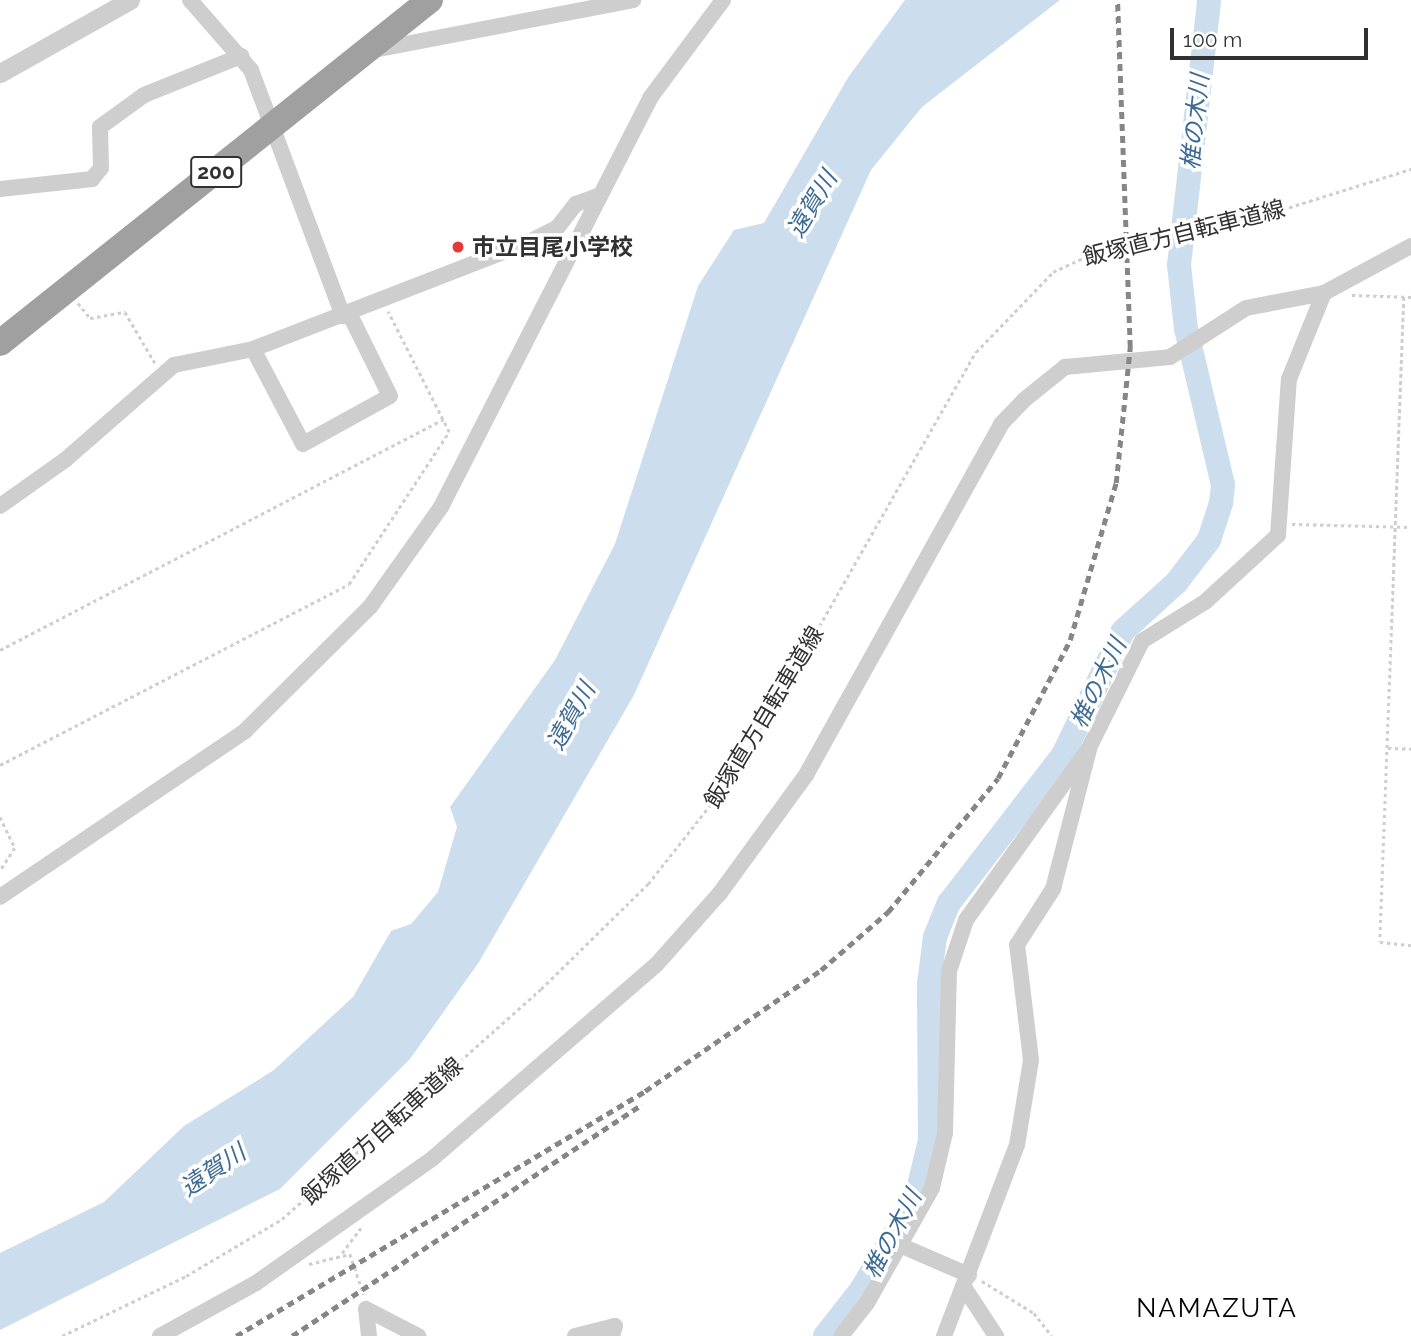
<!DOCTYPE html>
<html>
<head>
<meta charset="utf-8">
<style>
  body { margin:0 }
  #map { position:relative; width:1411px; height:1336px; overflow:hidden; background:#fff; font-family:Raleway,"Noto Sans JP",sans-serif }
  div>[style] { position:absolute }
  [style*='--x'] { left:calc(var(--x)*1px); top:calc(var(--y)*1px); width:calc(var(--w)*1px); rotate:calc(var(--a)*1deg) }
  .water>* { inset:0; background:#ccdded }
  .river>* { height:24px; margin:-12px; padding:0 12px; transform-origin:12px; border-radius:12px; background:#ccdded }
  .path>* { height:2.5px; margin-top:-1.25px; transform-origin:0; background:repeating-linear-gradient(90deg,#cecece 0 3.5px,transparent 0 7px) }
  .minor>* { height:16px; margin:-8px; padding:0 8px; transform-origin:8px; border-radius:8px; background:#cecece }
  .tertiary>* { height:19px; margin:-9.5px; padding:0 9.5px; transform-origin:9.5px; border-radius:9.5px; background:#cecece }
  .trunk>* { height:26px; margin:-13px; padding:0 13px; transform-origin:13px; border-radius:13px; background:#a0a0a0 }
  .rail>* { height:4.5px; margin-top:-2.25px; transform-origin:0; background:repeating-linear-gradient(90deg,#868686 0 7px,transparent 0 12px) }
  .dots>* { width:19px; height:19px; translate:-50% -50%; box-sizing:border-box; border:4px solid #fff; border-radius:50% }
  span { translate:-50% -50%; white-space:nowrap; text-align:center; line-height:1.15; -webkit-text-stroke:7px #fff; paint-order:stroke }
  .shield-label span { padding:2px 5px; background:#fff; border:2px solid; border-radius:5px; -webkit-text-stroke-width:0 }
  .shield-label { font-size:21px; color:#313131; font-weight:700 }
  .street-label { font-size:23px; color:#313131 }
  .poi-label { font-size:23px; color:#313131; font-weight:700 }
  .left { translate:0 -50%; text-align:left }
  .water-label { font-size:24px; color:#3e6b94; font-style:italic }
  .quarter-label { font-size:26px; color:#000; letter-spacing:2px }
  .scale { position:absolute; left:1170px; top:28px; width:198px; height:32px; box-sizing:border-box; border:4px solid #313131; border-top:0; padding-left:9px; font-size:21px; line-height:24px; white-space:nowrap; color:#313131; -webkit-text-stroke:5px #fff; paint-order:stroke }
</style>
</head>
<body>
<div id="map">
  <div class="water">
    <i style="clip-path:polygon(905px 0,1060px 0,922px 107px,871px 170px,634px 695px,479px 962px,410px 1059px,280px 1189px,0 1330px,0 1253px,104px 1202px,184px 1126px,274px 1070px,353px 997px,391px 931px,411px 924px,438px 892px,457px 827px,450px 807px,555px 660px,615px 544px,698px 286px,734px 230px,764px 223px,849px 76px)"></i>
  </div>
  <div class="river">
    <i style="--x:825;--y:1336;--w:58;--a:-52"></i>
    <i style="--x:861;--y:1290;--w:107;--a:-59.1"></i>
    <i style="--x:916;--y:1198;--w:60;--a:-76.4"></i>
    <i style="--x:930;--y:1140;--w:156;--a:-90.4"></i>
    <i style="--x:929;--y:984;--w:47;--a:-82.7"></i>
    <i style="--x:935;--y:937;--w:37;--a:-68"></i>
    <i style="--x:949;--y:903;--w:187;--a:-52.4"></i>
    <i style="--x:1063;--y:755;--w:138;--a:-64.2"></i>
    <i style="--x:1123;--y:631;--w:72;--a:-42.2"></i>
    <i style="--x:1176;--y:583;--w:54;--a:-52.5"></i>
    <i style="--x:1209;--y:540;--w:40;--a:-72"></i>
    <i style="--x:1221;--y:502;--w:17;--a:-83"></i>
    <i style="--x:1223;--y:485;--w:160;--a:-103.3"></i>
    <i style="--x:1186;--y:329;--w:64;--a:-96.2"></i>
    <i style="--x:1179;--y:265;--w:267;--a:-83.5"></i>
  </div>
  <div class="path">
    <i style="--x:1352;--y:295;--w:59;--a:1.9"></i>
    <i style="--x:1404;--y:297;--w:645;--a:92.13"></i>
    <i style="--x:1380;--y:942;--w:31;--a:6"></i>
    <i style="--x:78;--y:303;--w:19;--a:51"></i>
    <i style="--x:90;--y:318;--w:36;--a:-10"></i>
    <i style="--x:125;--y:312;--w:59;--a:59.5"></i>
    <i style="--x:1292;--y:524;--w:119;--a:1.4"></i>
    <i style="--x:0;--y:650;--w:500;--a:-27.49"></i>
    <i style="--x:1388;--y:748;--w:23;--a:2"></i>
    <i style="--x:0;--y:765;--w:393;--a:-27.4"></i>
    <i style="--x:349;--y:584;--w:182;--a:-56.7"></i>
    <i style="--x:449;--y:432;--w:135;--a:-116.9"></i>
    <i style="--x:0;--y:817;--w:34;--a:64"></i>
    <i style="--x:15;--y:848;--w:27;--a:123"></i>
    <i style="--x:342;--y:1253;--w:35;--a:-53"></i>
    <i style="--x:309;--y:1264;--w:42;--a:-13.7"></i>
    <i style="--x:350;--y:1254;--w:43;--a:71.1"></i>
    <i style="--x:982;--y:1281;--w:61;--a:31.6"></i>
    <i style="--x:1034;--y:1313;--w:29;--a:52"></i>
    <i style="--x:62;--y:1336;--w:138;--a:-25.8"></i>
    <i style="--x:186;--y:1276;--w:112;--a:-30.7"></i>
    <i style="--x:282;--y:1219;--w:346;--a:-41.6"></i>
    <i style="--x:541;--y:989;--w:150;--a:-44.5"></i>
    <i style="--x:648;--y:884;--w:142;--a:-51.8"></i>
    <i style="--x:736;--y:772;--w:484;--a:-60.3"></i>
    <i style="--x:976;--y:352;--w:111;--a:-46.1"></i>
    <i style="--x:1053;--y:272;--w:57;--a:-24.8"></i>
    <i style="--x:1105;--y:248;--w:147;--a:-11"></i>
    <i style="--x:1249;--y:220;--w:170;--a:-17.5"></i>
  </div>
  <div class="minor">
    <i style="--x:190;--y:0;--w:93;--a:48.9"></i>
    <i style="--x:251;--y:70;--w:263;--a:69.5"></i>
    <i style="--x:374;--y:50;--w:264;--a:-10.9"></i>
    <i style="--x:0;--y:189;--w:93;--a:-6.2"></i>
    <i style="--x:92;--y:179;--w:14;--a:-51"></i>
    <i style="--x:101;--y:168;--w:41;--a:-91.4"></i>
    <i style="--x:100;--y:127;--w:54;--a:-36"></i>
    <i style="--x:144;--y:95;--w:105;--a:-21.9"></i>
    <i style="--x:253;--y:349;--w:107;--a:62.2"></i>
    <i style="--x:303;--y:444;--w:99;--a:-28.9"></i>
    <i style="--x:390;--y:396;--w:93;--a:-116.3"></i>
    <i style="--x:0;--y:506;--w:80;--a:-35.3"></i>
    <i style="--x:65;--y:460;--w:145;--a:-41.1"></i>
    <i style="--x:174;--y:365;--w:81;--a:-11.4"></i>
    <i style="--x:253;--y:349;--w:298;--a:-21.2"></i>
    <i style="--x:531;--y:241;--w:29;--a:-27"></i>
    <i style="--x:557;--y:228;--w:31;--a:-52"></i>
    <i style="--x:576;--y:204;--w:23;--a:-20"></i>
    <i style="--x:0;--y:897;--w:296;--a:-34.1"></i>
    <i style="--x:245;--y:731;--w:176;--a:-44.8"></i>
    <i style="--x:370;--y:607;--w:123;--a:-54.6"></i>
    <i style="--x:441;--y:507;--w:459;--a:-62.9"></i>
    <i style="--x:650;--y:98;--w:122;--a:-53.3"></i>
    <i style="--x:902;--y:1246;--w:73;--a:23.4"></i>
    <i style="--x:964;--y:1287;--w:59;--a:56.9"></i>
    <i style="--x:160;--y:1336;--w:110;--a:-28.9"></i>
    <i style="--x:256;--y:1283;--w:217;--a:-35.2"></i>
    <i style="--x:433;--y:1158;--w:295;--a:-40.9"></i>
    <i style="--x:656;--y:965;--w:96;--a:-48.4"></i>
    <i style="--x:720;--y:893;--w:146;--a:-53.9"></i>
    <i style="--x:806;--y:775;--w:402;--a:-60.9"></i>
    <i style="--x:1001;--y:424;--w:33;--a:-46"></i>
    <i style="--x:1024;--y:400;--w:53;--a:-38.8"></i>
    <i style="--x:1065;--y:367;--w:105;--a:-5.4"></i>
    <i style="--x:1170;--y:357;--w:90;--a:-32.8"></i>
    <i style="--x:1246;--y:308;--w:79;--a:-10.9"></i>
    <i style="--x:1324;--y:293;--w:99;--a:-28.4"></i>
    <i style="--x:369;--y:1336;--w:27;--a:-96"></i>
    <i style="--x:366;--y:1309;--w:59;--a:27.4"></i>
    <i style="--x:575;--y:1336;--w:41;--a:-14"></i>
    <i style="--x:615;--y:1326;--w:10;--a:107"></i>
    <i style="--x:841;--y:1336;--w:42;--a:-51.8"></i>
    <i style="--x:867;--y:1303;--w:132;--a:-60.5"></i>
    <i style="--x:932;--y:1188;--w:57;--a:-76.7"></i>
    <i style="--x:945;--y:1133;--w:162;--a:-88.6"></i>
    <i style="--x:949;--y:971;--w:54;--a:-71.6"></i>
    <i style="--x:966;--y:920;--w:211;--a:-54.4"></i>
    <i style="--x:1089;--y:748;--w:119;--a:-63.6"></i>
    <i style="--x:1142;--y:641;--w:74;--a:-31.8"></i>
    <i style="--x:1205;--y:602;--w:99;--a:-42.5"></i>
    <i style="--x:1278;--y:535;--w:156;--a:-86"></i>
    <i style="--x:1289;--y:379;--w:93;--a:-67.9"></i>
    <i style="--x:944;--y:1336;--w:204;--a:-69.1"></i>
    <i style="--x:1017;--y:1145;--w:86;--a:-80.6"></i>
    <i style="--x:1031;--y:1060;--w:116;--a:-96.9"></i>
    <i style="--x:1017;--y:945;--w:67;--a:-57.3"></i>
    <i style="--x:1053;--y:889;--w:144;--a:-75.5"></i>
  </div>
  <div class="tertiary">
    <i style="--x:0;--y:73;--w:149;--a:-29.3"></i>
  </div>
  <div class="trunk">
    <i style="--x:0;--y:343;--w:550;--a:-38.58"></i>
  </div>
  <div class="rail">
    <i style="--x:236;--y:1336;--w:477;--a:-30.9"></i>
    <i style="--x:645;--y:1091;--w:214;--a:-34.5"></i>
    <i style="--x:821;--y:970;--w:89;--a:-40.9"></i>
    <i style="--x:888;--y:912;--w:173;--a:-50.6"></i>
    <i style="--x:998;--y:778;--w:156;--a:-62.4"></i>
    <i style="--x:1070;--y:640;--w:164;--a:-73.7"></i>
    <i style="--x:1116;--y:483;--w:137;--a:-84.1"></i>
    <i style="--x:1130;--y:347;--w:347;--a:-92.1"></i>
    <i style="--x:292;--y:1336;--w:420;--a:-33.5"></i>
  </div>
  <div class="dots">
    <i style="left:458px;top:247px;background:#e53936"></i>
  </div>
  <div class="shield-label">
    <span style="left:216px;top:172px">200</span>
  </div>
  <div class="street-label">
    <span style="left:1184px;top:233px;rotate:-14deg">飯塚直方自転車道線</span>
    <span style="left:764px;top:717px;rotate:-59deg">飯塚直方自転車道線</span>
    <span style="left:382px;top:1131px;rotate:-42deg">飯塚直方自転車道線</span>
  </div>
  <div class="poi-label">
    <span class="left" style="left:472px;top:247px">市立目尾小学校</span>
  </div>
  <div class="water-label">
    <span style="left:1195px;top:122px;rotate:-84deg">椎の木川</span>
    <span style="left:812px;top:204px;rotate:-59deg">遠賀川</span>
    <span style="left:1098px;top:683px;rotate:-64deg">椎の木川</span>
    <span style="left:571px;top:716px;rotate:-61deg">遠賀川</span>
    <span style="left:213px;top:1170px;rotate:-34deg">遠賀川</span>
    <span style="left:892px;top:1234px;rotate:-62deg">椎の木川</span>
  </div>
  <div class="quarter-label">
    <span style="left:1217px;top:1309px">NAMAZUTA</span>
  </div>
  <div class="scale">100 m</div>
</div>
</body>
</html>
